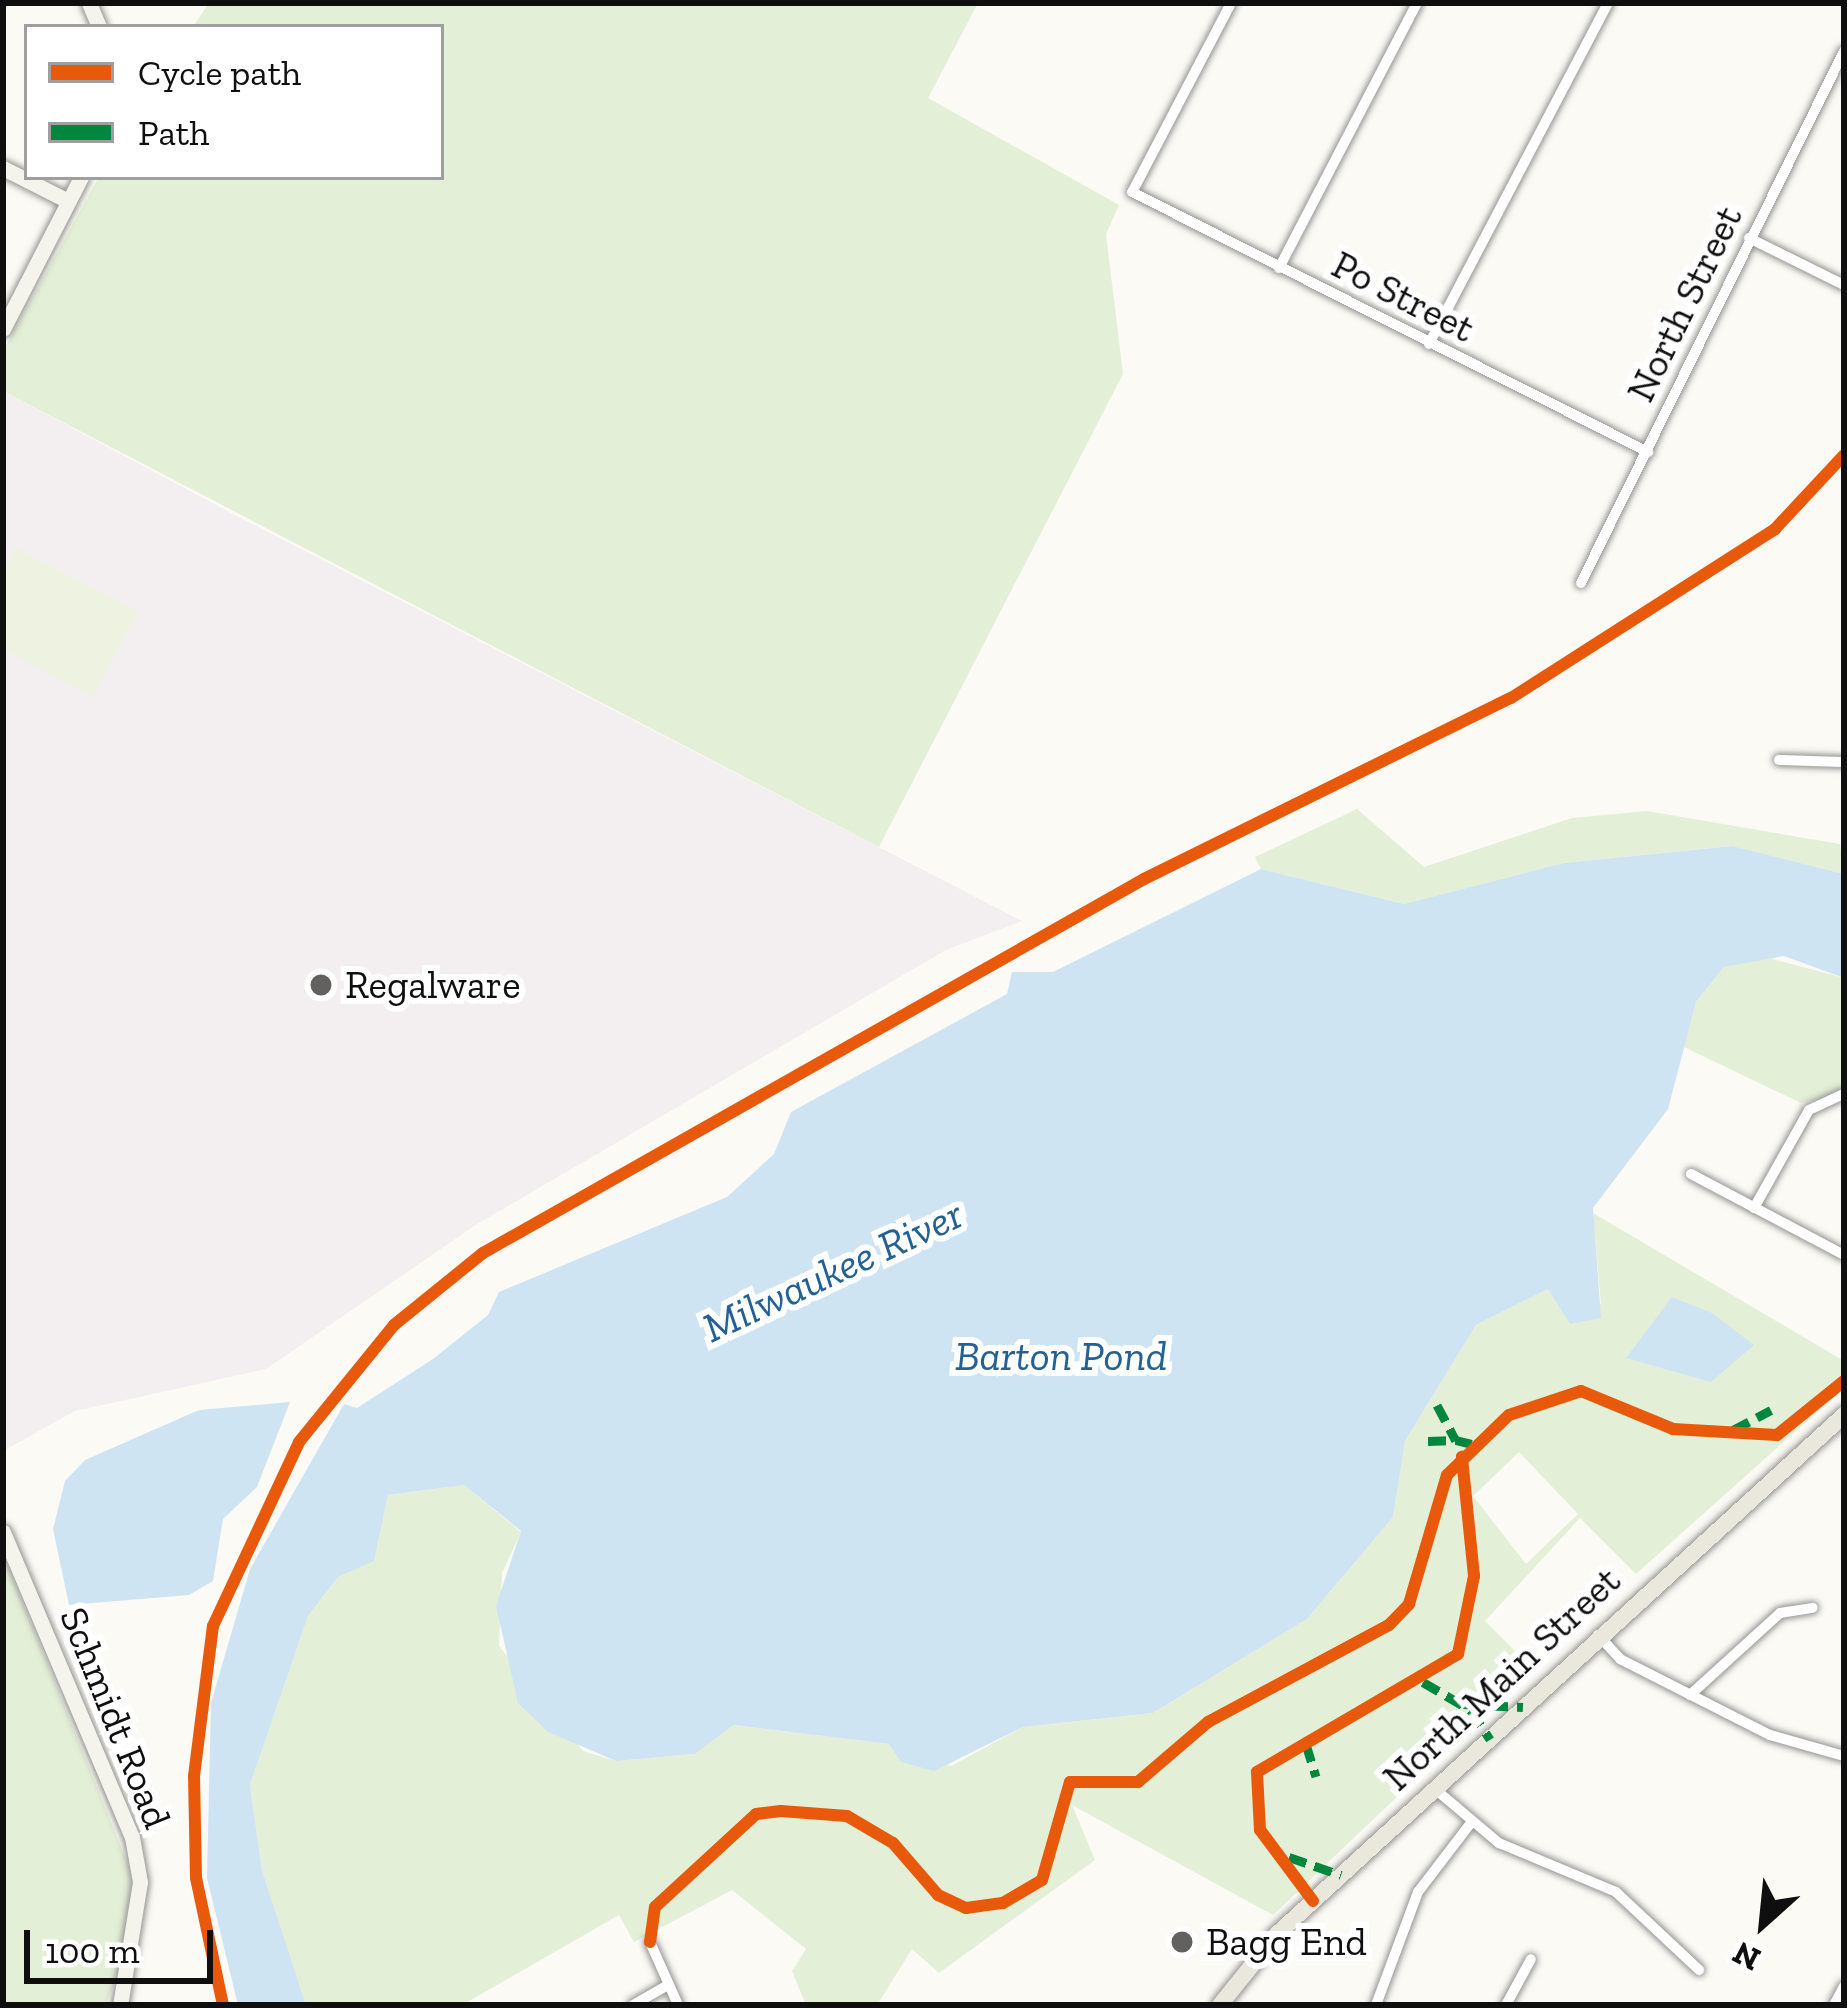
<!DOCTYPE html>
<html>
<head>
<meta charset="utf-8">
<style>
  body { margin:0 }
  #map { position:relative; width:1847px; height:2008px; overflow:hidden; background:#fbfaf5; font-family:"Zilla Slab",serif }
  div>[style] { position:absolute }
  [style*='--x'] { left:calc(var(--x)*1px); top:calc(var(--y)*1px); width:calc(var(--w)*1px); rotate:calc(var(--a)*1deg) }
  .industrial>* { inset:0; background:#f3eef0 }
  .green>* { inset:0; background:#e4efd7 }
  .pitch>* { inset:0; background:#edf3e0 }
  .water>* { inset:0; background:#cee4f2 }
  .roads { filter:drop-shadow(0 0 3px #959593) drop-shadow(0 0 3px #959593) }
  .street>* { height:10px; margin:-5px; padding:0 5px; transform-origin:5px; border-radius:5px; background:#fefefe }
  .secondary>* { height:15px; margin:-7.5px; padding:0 7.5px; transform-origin:7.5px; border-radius:7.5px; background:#f4f4ec }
  .primary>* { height:16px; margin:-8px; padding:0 8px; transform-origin:8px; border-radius:8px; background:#eae7dc }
  .quiet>* { height:9px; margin-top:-4.5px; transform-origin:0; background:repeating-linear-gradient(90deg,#00873e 0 18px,transparent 0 27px) }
  .cycleway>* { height:12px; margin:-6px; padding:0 6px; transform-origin:6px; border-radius:6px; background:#e8590c }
  .dots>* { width:33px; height:33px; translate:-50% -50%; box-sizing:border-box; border:6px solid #fff; border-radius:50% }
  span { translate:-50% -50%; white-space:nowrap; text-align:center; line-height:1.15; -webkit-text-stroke:12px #fff; paint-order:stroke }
  .street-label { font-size:39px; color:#0f0f0f }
  .poi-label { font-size:39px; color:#0f0f0f }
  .left { translate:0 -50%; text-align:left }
  .water-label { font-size:42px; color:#236096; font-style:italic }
  .frame { position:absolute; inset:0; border:6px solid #0f0f0f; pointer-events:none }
  .legend { position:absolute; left:24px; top:24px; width:420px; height:156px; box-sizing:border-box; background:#fff; border:3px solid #9f9f9f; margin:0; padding:15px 21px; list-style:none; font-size:36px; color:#0f0f0f }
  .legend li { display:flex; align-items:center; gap:24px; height:60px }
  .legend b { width:60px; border:3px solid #9f9f9f }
  .north { position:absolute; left:1703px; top:1864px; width:120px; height:120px; -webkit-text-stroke:9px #fff; paint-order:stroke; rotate:207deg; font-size:33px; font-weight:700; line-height:48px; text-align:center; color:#0f0f0f }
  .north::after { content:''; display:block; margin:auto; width:42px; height:54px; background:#0f0f0f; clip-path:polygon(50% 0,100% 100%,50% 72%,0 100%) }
  .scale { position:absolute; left:24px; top:1930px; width:189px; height:54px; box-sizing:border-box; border:6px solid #0f0f0f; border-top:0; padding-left:15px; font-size:36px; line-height:42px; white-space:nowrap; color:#0f0f0f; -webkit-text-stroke:9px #fff; paint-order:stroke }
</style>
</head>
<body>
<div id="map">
  <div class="industrial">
    <i style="clip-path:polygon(3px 391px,235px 515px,1022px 921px,946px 950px,477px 1224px,266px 1369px,75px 1411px,3px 1451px)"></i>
  </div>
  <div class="green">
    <i style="clip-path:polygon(209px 3px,978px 3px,928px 98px,1119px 205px,1106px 234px,1123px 374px,879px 847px,3px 391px,3px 351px,99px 177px,441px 177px,441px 27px,193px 27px)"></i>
    <i style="clip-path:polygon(1357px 809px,1424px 867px,1572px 818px,1647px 811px,1840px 844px,1844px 874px,1731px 846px,1564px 863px,1404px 904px,1261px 869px,1255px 857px)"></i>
    <i style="clip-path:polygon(1754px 954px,1844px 978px,1844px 1093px,1801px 1103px,1684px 1047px,1696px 1002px,1724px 967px)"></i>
    <i style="clip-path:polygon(evenodd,1593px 1213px,1844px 1361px,1844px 1388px,1636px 1574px,1580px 1518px,1485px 1621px,1532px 1668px,1273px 1915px,1072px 1805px,1095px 1860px,939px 1973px,912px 1949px,877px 2005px,806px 2005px,792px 1971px,806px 1949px,732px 1890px,634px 1942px,619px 1915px,462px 2005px,306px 2005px,262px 1870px,250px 1785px,308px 1616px,338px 1577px,374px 1560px,388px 1495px,464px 1485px,521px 1532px,502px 1573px,499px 1646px,583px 1751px,616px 1761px,695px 1754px,734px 1725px,889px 1744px,951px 1766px,1023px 1727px,1153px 1713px,1307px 1619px,1393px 1517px,1405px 1441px,1476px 1325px,1548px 1289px,1601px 1304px,1593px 1213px,1519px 1452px,1578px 1514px,1526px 1564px,1473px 1496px,1519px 1452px)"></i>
    <i style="clip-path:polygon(3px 1554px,132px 1874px,129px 1943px,106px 2005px,3px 2005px)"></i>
  </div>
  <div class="pitch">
    <i style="clip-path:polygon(16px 548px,138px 612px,93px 697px,3px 649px,3px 571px)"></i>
  </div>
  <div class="water">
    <i style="clip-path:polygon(1732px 846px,1844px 874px,1844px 978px,1784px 956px,1724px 967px,1696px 1002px,1668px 1109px,1593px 1208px,1601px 1318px,1570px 1324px,1548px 1289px,1476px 1325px,1405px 1441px,1393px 1517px,1307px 1619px,1153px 1713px,1023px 1727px,934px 1771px,901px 1762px,889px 1744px,734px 1725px,695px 1754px,616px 1761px,548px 1732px,518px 1703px,496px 1606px,521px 1531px,464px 1485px,388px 1495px,374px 1561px,338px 1577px,308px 1616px,250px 1785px,262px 1870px,306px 2005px,238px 2005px,207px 1878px,211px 1703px,250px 1569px,344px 1404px,357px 1408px,433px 1359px,488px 1315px,499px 1292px,727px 1197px,774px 1154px,791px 1112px,1007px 994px,1012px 972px,1053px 972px,1261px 869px,1404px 904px,1564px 863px)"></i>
    <i style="clip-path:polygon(1672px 1297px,1712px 1313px,1754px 1345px,1711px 1382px,1626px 1358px)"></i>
    <i style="clip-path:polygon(290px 1402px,257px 1487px,223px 1519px,213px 1581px,189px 1595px,69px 1605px,53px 1529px,65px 1481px,85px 1460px,199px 1410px)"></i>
  </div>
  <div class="roads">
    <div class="street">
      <i style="--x:1231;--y:3;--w:213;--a:117.6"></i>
      <i style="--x:1132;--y:192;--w:578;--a:26.74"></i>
      <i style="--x:1749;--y:238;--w:106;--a:26.3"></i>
      <i style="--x:1279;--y:268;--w:299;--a:-62.5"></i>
      <i style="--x:1429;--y:344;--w:385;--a:-62.3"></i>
      <i style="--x:1581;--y:583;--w:593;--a:-63.69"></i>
      <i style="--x:1779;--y:760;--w:65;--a:1.8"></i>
      <i style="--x:1691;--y:1174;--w:173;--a:27.9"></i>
      <i style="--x:1754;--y:1208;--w:112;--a:-60.7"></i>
      <i style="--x:1809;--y:1110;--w:38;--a:-25"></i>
      <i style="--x:1598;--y:1635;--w:33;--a:47"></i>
      <i style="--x:1620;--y:1659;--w:168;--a:26.9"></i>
      <i style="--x:1770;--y:1735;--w:77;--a:15.8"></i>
      <i style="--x:1690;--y:1695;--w:122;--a:-42.3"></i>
      <i style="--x:1780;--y:1613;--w:33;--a:-9"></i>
      <i style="--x:1435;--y:1789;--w:84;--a:40.2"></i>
      <i style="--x:1499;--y:1843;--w:127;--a:22.7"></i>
      <i style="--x:1616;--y:1892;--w:114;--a:43.2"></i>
      <i style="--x:650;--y:1942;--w:69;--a:66"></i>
      <i style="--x:633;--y:2005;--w:40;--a:-29.7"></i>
      <i style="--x:1376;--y:2005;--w:121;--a:-69.6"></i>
      <i style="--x:1418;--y:1892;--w:86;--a:-52.6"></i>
      <i style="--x:1506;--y:2005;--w:52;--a:-61.5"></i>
      <i style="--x:1834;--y:2005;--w:21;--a:-62"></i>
    </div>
    <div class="secondary">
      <i style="--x:89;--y:3;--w:26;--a:67"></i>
      <i style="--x:3;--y:168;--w:73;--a:26.9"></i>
      <i style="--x:3;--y:329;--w:171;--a:-62.8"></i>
      <i style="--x:3;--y:1532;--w:331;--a:67.1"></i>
      <i style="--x:132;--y:1837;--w:46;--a:79.9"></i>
      <i style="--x:140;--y:1882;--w:125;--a:99.2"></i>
    </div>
    <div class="primary">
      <i style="--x:1220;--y:2005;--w:91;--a:-51.2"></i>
      <i style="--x:1277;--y:1934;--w:769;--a:-42.47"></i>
    </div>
  </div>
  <div class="quiet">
    <i style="--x:1437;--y:1405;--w:40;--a:62"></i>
    <i style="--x:1456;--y:1440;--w:16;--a:14"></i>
    <i style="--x:1733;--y:1430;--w:43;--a:-27.8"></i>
    <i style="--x:1428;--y:1441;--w:28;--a:-2"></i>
    <i style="--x:1423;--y:1682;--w:56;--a:30.3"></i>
    <i style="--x:1471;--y:1710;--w:35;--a:57"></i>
    <i style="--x:1463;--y:1704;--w:60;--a:2.9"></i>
    <i style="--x:1306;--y:1744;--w:34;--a:73"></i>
    <i style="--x:1289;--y:1857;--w:55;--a:19.1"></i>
  </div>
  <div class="cycleway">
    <i style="--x:1313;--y:1901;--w:89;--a:-126.7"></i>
    <i style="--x:1260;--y:1830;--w:58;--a:-93"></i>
    <i style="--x:1257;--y:1772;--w:233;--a:-30.4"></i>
    <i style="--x:1458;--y:1654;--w:80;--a:-78.4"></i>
    <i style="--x:1474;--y:1576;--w:120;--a:-95.8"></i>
    <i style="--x:650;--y:1942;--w:35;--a:-82"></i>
    <i style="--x:655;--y:1907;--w:137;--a:-42.6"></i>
    <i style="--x:756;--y:1814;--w:25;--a:-7"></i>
    <i style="--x:781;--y:1811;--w:66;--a:4.3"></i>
    <i style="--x:847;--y:1816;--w:53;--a:30.4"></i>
    <i style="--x:893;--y:1843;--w:69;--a:49.1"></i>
    <i style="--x:938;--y:1895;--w:31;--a:25"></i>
    <i style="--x:966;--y:1908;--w:37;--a:-8"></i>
    <i style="--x:1003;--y:1903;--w:45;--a:-30.5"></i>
    <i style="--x:1042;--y:1880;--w:102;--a:-74.1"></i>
    <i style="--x:1070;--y:1782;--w:68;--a:0"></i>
    <i style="--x:1138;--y:1782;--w:92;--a:-40.6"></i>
    <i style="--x:1208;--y:1722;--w:205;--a:-28.2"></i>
    <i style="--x:1389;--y:1625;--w:29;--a:-46"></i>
    <i style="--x:1409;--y:1604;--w:134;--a:-73.6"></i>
    <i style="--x:1447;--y:1475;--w:86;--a:-44.1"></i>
    <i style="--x:1509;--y:1415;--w:76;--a:-18.4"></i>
    <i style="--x:1581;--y:1391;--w:100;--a:22.4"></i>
    <i style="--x:1673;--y:1429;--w:104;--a:3.3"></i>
    <i style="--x:1777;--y:1435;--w:86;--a:-38.9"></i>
    <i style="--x:223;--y:2005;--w:130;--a:-102"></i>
    <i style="--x:196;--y:1878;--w:102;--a:-91.1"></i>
    <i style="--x:194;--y:1776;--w:151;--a:-82.8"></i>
    <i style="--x:213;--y:1626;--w:203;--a:-64.9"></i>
    <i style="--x:299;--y:1442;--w:151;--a:-50.9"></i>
    <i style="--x:394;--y:1325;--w:114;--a:-39"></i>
    <i style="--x:483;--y:1253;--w:759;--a:-29.5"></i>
    <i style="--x:1144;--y:879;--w:409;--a:-26.3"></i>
    <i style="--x:1511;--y:698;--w:313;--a:-32.6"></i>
    <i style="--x:1775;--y:529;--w:101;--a:-47"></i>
  </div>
  <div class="dots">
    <i style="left:321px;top:985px;background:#626160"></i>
    <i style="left:1182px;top:1942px;background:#626160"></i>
  </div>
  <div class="street-label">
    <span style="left:1403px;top:297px;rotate:27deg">Po Street</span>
    <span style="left:1685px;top:304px;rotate:-64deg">North Street</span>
    <span style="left:1502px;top:1679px;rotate:-43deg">North Main Street</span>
    <span style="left:115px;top:1718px;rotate:68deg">Schmidt Road</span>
  </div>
  <div class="poi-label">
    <span class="left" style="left:345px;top:985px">Regalware</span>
    <span class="left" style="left:1206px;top:1942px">Bagg End</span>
  </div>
  <div class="water-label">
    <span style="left:833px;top:1271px;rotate:-25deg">Milwaukee River</span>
    <span style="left:1061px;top:1356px">Barton Pond</span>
  </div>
  <div class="frame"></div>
  <ul class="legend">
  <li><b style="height:15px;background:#e8590c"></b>Cycle path</li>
  <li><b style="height:15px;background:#00873e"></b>Path</li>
  </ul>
  <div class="north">N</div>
  <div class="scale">100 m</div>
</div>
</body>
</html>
